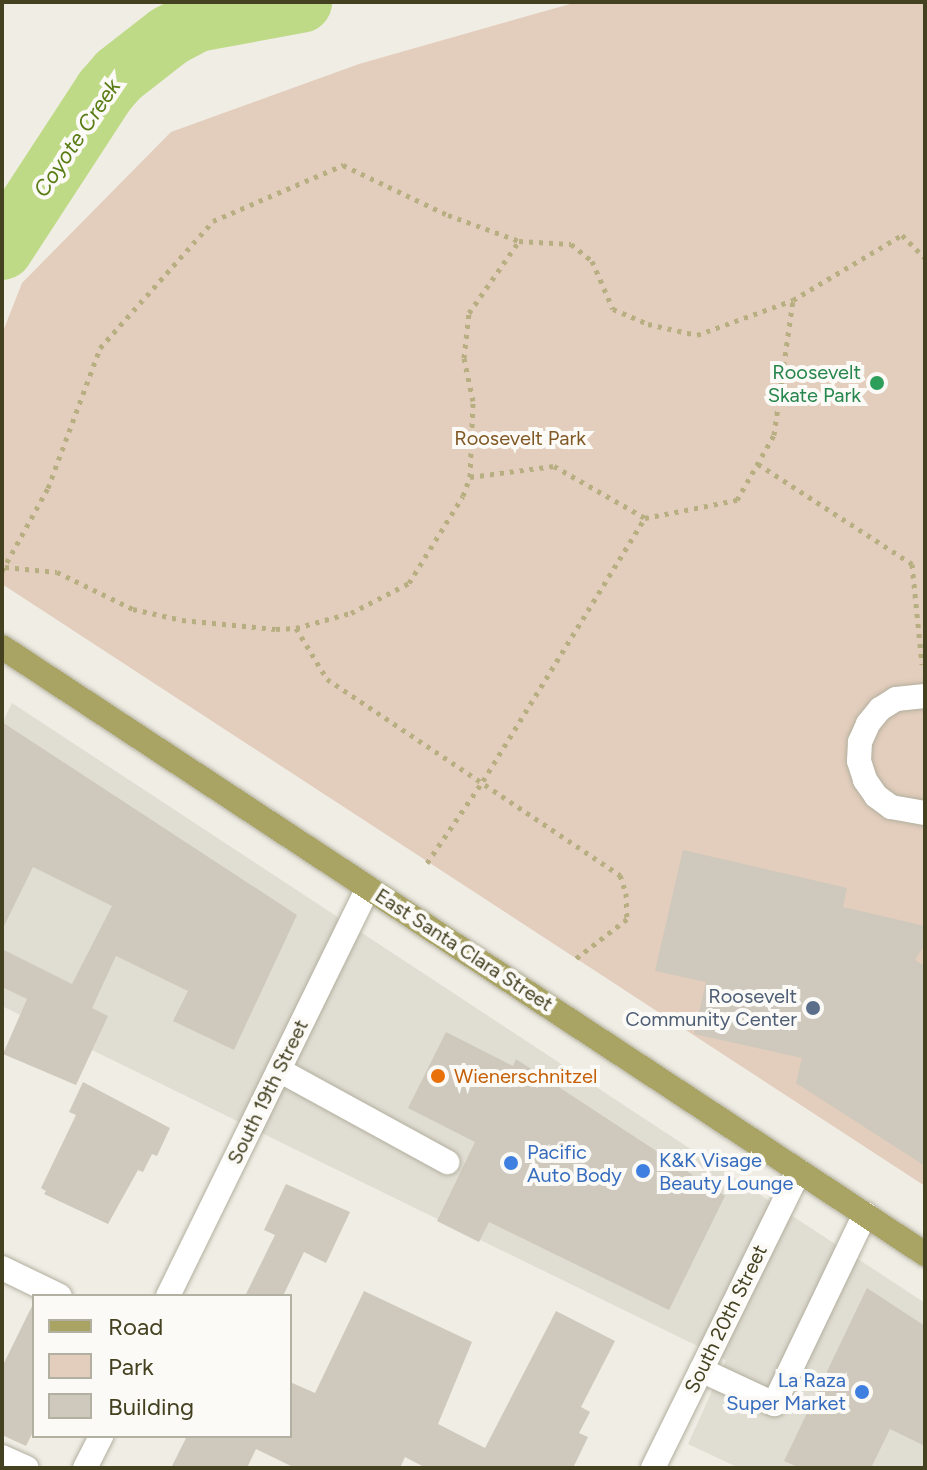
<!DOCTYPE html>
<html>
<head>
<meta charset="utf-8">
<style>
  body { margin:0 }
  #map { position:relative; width:927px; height:1470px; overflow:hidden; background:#f0ede5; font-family:Figtree,sans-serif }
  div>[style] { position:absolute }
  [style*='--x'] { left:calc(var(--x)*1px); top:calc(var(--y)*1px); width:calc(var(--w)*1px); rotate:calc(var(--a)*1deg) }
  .built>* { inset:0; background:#e0ddd3 }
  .green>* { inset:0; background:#e3cdbc }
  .river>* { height:62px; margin:-31px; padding:0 31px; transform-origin:31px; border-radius:31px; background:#bfda87 }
  .building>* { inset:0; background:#cec9bc }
  .path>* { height:5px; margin-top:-2.5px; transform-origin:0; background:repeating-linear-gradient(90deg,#b7af82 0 4px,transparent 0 10px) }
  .roads { filter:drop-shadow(0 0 2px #b2af9e) drop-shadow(0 0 2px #b2af9e) }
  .minor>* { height:24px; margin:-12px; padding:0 12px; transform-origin:12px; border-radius:12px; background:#fff }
  .major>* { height:24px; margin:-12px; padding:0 12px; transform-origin:12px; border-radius:12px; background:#aaa464 }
  .dots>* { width:22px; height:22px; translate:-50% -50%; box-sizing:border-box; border:4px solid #fbfaf6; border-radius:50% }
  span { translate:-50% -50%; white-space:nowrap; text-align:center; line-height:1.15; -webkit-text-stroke:8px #fbfaf6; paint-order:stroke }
  .leisure-label { font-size:20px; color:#27864d }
  .right { translate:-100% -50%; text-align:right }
  .park-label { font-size:20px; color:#805926 }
  .street-label { font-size:20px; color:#444121 }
  .service-label { font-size:20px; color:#4e5e75 }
  .food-label { font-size:20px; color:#c56008 }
  .left { translate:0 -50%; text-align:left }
  .shop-label { font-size:20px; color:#366cbe }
  .water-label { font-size:22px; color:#587c13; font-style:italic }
  .frame { position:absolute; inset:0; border:4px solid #444121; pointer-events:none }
  .legend { position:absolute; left:32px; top:1294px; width:260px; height:144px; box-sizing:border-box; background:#fbfaf6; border:2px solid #b2b0a1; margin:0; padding:10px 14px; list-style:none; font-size:24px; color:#444121 }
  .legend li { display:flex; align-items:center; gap:16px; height:40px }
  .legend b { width:40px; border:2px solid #b2b0a1 }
</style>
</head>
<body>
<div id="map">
  <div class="built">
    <i style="clip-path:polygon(12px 703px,925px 1303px,925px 1468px,739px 1468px,688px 1444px,726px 1360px,2px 1006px,2px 723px)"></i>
  </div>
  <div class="green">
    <i style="clip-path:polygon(577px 2px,925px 2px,925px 1186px,2px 584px,2px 334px,22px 283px,171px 132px,359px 64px)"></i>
  </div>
  <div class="river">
    <i style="--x:2;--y:249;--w:189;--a:-56.9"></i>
    <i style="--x:105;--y:91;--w:21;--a:-49"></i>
    <i style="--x:119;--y:75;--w:63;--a:-38"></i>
    <i style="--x:169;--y:36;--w:32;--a:-28"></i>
    <i style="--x:197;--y:21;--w:106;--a:-10.4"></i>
  </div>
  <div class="building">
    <i style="clip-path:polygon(2px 722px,297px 915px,234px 1050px,173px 1021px,188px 991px,116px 956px,92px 1008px,108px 1016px,76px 1085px,3px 1054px,27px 999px,2px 987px,2px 949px,72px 984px,112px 906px,33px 867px,2px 930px)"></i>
    <i style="clip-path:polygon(683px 850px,847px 888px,843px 907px,925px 926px,925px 944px,915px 960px,925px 966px,925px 1166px,796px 1083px,802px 1058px,694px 1034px,706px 982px,655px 971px)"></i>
    <i style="clip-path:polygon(446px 1032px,513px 1066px,516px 1059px,725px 1196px,669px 1310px,489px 1222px,479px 1242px,437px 1221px,475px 1142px,408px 1108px)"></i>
    <i style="clip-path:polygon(83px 1082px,170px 1128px,157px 1156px,152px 1154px,143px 1172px,138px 1170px,108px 1224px,44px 1194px,46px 1191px,41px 1188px,76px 1115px,69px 1112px)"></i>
    <i style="clip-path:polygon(286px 1184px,350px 1212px,326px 1263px,304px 1252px,283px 1296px,245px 1296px,275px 1235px,264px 1230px)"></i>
    <i style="clip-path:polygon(867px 1288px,925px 1326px,925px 1446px,890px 1429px,871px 1468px,800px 1468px,784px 1461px)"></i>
    <i style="clip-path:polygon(364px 1291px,472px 1342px,438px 1424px,485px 1448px,556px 1311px,615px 1341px,581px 1407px,590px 1412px,579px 1433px,588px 1437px,573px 1468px,426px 1468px,405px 1457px,400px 1468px,295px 1468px,256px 1449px,247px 1468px,171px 1468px,187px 1436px,290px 1436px,290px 1382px,315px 1393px)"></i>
    <i style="clip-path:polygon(34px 1302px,34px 1430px,26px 1446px,2px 1435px,2px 1367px)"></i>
  </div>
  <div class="path">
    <i style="--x:758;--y:464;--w:184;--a:33"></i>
    <i style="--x:912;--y:564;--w:101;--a:84.3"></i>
    <i style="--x:470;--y:477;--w:85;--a:-7.5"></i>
    <i style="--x:554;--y:466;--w:105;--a:29.7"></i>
    <i style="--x:5;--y:567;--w:52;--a:5.5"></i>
    <i style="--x:57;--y:572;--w:85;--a:26"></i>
    <i style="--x:133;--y:609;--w:50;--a:12.7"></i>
    <i style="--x:182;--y:620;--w:94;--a:5.5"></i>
    <i style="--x:276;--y:629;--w:20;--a:-3"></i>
    <i style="--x:296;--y:628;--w:57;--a:-15.3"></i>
    <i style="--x:351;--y:613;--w:65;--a:-27.3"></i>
    <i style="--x:409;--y:583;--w:102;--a:-58.2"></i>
    <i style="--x:463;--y:496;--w:20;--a:-70"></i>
    <i style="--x:470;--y:477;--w:76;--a:-87.7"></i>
    <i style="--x:473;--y:401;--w:44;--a:-101.8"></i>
    <i style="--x:464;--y:358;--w:45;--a:-83.7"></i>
    <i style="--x:469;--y:313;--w:88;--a:-55.2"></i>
    <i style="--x:2;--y:571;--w:95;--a:-61"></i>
    <i style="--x:48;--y:488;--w:149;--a:-69.6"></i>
    <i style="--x:100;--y:348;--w:170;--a:-48.3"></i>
    <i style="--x:213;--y:221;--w:142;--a:-23.3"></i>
    <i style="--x:343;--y:165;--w:116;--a:25.5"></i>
    <i style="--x:448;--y:215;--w:76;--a:20.1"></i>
    <i style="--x:519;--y:241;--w:52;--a:3.3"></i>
    <i style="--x:571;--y:244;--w:27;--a:39"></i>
    <i style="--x:592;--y:261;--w:52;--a:66.4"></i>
    <i style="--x:613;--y:309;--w:38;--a:23"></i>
    <i style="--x:648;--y:324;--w:50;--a:12.7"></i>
    <i style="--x:697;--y:335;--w:102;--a:-20"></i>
    <i style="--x:793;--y:300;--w:127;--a:-30.8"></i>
    <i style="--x:902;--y:235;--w:33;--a:45"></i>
    <i style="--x:296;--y:628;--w:60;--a:58.7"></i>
    <i style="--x:327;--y:679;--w:353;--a:33.8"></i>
    <i style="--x:620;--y:875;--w:19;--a:72"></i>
    <i style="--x:626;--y:893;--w:26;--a:88"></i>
    <i style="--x:627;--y:919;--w:67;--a:142.3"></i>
    <i style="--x:427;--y:863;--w:99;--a:-55.7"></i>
    <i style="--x:483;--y:781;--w:309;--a:-58.4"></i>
    <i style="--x:645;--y:518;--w:94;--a:-11.1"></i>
    <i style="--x:737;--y:500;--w:75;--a:-60.4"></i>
    <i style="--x:774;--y:435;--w:136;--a:-82"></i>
  </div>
  <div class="roads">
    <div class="minor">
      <i style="--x:925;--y:696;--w:29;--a:174"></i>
      <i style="--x:896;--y:699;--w:19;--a:148"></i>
      <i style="--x:880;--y:709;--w:19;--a:129"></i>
      <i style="--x:868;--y:724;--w:20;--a:114"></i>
      <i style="--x:860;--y:742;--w:19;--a:93"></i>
      <i style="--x:859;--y:761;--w:20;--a:72"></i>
      <i style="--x:865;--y:780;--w:19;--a:55"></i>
      <i style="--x:876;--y:796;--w:19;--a:36"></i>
      <i style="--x:891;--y:807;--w:35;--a:10"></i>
      <i style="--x:279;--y:1070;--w:192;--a:28.7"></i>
      <i style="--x:2;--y:1268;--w:64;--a:25.8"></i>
      <i style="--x:168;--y:1296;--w:454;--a:-63.9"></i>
      <i style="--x:701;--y:1370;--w:81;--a:25"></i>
      <i style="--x:774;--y:1404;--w:211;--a:-64.4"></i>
      <i style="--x:2;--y:1457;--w:27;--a:24"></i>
      <i style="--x:85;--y:1468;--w:36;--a:-63"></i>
      <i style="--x:653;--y:1468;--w:331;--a:-63.8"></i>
    </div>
    <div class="major">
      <i style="--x:2;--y:647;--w:1105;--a:33.33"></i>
    </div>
  </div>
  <div class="dots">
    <i style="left:877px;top:383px;background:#2e9e5b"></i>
    <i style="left:813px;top:1008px;background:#5c6f8a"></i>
    <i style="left:438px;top:1076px;background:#e8710a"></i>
    <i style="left:511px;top:1163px;background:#3f7fe0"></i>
    <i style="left:643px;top:1171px;background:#3f7fe0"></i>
    <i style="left:862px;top:1392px;background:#3f7fe0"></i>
  </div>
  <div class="leisure-label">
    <span class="right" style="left:861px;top:384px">Roosevelt<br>Skate Park</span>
  </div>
  <div class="park-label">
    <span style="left:520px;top:438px">Roosevelt Park</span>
  </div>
  <div class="street-label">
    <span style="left:464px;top:950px;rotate:33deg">East Santa Clara Street</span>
    <span style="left:268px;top:1092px;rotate:-64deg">South 19th Street</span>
    <span style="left:726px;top:1319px;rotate:-64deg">South 20th Street</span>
  </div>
  <div class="service-label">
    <span class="right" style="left:797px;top:1008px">Roosevelt<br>Community Center</span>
  </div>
  <div class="food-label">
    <span class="left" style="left:454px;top:1076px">Wienerschnitzel</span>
  </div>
  <div class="shop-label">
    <span class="left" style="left:527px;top:1164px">Pacific<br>Auto Body</span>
    <span class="left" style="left:659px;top:1172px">K&amp;K Visage<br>Beauty Lounge</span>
    <span class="right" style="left:846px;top:1392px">La Raza<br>Super Market</span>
  </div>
  <div class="water-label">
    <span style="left:77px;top:138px;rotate:-56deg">Coyote Creek</span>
  </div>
  <div class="frame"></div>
  <ul class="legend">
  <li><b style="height:10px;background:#aaa464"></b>Road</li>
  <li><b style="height:22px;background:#e3cdbc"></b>Park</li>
  <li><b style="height:22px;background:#cec9bc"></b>Building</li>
  </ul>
</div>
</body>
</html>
